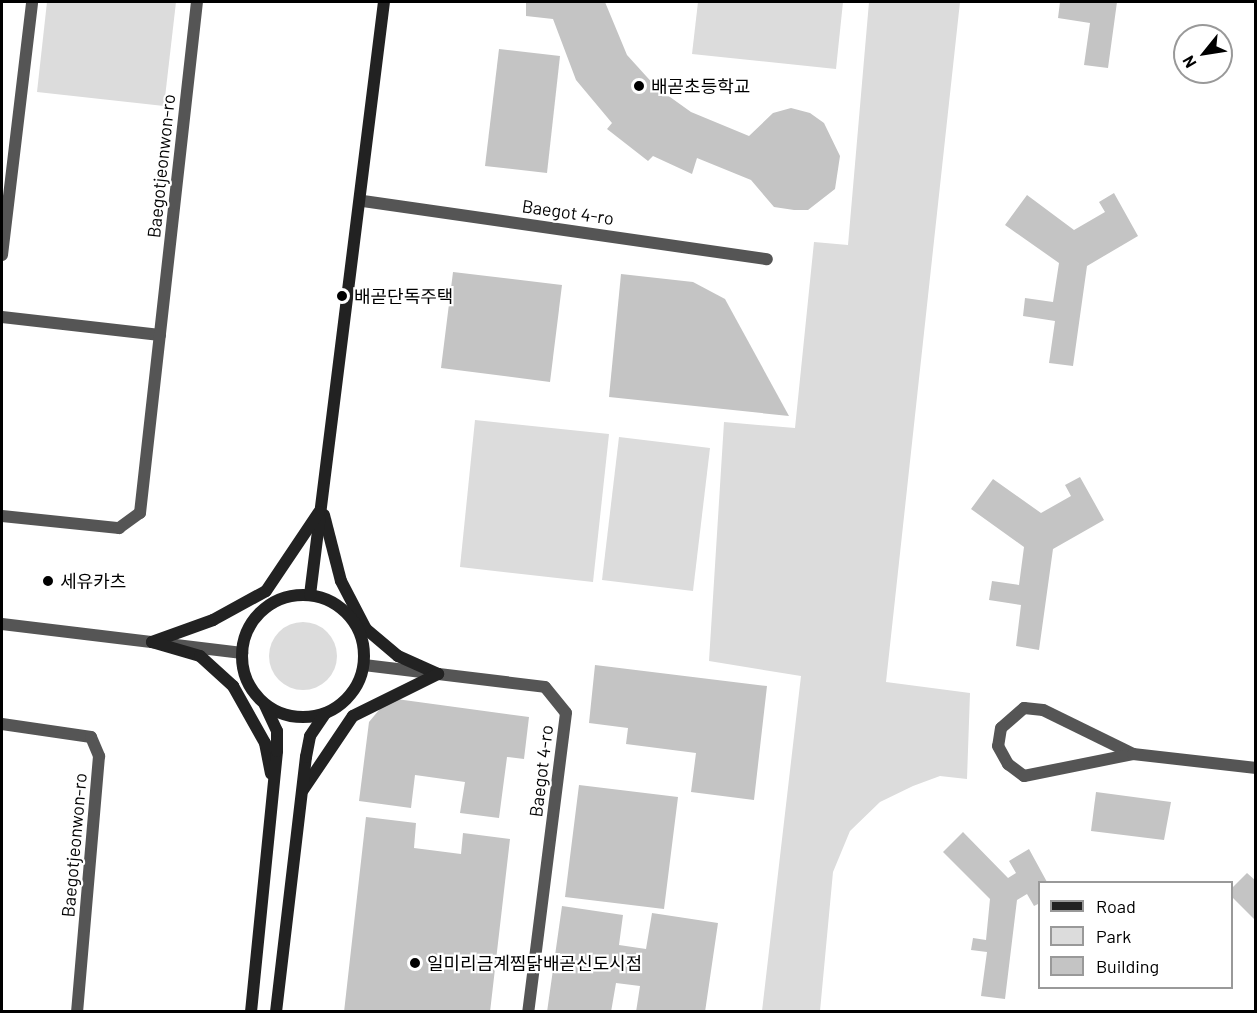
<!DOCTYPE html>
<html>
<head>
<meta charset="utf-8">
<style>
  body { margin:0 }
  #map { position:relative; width:1257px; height:1013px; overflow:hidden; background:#fff; font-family:Barlow,"Noto Sans KR",sans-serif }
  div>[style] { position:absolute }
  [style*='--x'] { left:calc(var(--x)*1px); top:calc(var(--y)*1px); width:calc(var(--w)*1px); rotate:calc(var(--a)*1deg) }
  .green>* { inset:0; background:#dcdcdc }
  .round { border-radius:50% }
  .building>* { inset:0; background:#c4c4c4 }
  .lane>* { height:12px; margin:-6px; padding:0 6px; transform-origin:6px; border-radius:6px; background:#555 }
  .street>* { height:12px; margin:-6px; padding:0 6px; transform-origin:6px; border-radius:6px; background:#555 }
  .secondary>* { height:12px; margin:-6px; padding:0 6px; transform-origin:6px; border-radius:6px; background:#222 }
  .secondary>.ring { margin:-6px; padding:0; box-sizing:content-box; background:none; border:12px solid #222; border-radius:50% }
  .dots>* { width:16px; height:16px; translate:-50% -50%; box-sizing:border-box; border:3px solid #fff; border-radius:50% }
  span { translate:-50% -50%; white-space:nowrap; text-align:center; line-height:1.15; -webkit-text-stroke:4.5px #fff; paint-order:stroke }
  .poi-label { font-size:18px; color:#000 }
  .left { translate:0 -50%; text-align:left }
  .street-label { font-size:18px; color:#000 }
  .frame { position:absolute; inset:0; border:3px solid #000; pointer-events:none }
  .legend { position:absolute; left:1038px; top:881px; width:195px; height:108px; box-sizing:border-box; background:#fff; border:2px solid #999; margin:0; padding:8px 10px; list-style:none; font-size:18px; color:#000 }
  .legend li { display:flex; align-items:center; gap:12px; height:30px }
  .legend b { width:30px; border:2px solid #999 }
  .north { position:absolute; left:1173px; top:24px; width:60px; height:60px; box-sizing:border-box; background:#fff; border:2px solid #999; border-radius:50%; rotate:240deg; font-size:16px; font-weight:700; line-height:24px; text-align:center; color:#000 }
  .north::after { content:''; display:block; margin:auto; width:21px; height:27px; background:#000; clip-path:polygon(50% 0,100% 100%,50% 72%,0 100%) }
</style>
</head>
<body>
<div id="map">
  <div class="green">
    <i style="clip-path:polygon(47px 2px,176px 2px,164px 106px,37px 92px)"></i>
    <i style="clip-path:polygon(698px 2px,843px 2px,836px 69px,692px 54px)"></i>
    <i style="clip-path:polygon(869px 2px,960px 2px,886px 682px,970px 693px,967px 779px,940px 776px,913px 786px,880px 802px,850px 831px,833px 872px,820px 1011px,762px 1011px,801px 676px,709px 661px,724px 422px,795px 428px,814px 242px,848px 245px)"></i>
    <i style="clip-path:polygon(475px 420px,609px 434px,593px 582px,460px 567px)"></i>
    <i style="clip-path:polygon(619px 437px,710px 448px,693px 591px,602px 580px)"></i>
    <i class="round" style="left:269px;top:622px;width:68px;height:68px"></i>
  </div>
  <div class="building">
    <i style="clip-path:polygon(526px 2px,605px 2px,627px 55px,656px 87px,691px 112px,749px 136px,773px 113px,791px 108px,810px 113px,824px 123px,840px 156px,835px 189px,808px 210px,794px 210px,774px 207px,751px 180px,697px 158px,692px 174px,653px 156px,648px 161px,607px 129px,612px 123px,576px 80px,553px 19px,526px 16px)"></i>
    <i style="clip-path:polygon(1060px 2px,1117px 2px,1108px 68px,1084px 65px,1090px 23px,1058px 18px)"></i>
    <i style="clip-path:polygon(499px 49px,560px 56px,547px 173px,485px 166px)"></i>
    <i style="clip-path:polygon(1114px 193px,1138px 236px,1087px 266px,1073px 366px,1049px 363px,1055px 321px,1023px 316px,1025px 298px,1053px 302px,1059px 263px,1005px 225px,1027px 195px,1074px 230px,1105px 212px,1099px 202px)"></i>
    <i style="clip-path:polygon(453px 272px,562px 285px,550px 382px,441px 368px)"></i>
    <i style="clip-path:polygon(621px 274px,693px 282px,725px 299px,789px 416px,609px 397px)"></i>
    <i style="clip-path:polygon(1080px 477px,1104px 520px,1053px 549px,1039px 650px,1016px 646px,1021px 605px,989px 600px,992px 581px,1019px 585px,1024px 547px,971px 509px,993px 479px,1041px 513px,1071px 496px,1065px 485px)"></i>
    <i style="clip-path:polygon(595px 665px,767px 686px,754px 800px,691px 792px,696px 753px,626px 744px,628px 728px,589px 723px)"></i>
    <i style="clip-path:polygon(389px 698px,529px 717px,524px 759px,507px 757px,499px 818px,460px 813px,465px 782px,415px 775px,411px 808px,359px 801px,369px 722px)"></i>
    <i style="clip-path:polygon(579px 785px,678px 797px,664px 909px,565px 897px)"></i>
    <i style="clip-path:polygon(1096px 792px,1171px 802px,1164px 840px,1091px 831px)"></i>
    <i style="clip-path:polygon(366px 817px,416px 823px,414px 848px,461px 854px,463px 833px,510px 839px,490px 1012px,344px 1012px)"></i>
    <i style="clip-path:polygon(963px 832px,1008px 878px,1016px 873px,1009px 861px,1029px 849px,1047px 882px,1040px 882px,1040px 903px,1034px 906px,1027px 894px,1017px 900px,1005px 999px,981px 996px,987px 952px,971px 950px,973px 938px,986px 940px,990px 899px,943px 852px)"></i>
    <i style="clip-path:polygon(1247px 873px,1256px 881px,1256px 921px,1232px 897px,1232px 888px)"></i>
    <i style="clip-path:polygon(562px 906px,623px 915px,619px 945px,646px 949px,652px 913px,718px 923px,705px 1012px,636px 1012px,640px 986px,616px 983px,611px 1012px,547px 1012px)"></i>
  </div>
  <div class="lane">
    <i style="--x:363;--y:201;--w:408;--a:8.2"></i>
    <i style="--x:2;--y:255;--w:255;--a:-83.2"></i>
    <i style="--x:2;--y:317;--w:159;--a:6.5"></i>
    <i style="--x:2;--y:516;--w:118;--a:5.9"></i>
    <i style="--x:119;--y:528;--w:26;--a:-36"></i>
    <i style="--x:140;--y:513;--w:514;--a:-83.64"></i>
    <i style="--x:2;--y:724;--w:90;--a:8.3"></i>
    <i style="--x:91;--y:737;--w:21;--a:67"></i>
    <i style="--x:99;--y:756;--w:257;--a:94.9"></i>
  </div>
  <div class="street">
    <i style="--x:2;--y:624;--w:242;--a:6.9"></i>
    <i style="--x:364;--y:665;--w:182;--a:6.9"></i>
    <i style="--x:545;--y:687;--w:33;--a:51"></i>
    <i style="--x:566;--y:713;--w:301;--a:97.2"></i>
    <i style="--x:1133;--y:754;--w:100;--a:-153.9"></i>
    <i style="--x:1043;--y:710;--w:19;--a:-174"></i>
    <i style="--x:1024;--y:708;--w:30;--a:139"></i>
    <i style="--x:1001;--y:728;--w:18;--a:99"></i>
    <i style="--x:998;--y:746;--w:21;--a:61"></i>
    <i style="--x:1008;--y:764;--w:20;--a:37"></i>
    <i style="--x:1024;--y:776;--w:111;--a:-11.4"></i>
    <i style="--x:1133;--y:754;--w:124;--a:6.5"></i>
  </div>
  <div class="secondary">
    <i style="--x:324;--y:515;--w:68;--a:75.6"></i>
    <i style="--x:341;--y:581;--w:54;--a:62.5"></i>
    <i style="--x:366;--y:629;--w:42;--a:40.2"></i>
    <i style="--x:398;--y:656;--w:44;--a:24.2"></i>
    <i class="ring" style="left:242px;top:595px;width:110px;height:110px"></i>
    <i style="--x:310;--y:595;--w:598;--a:-82.89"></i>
    <i style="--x:152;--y:642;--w:65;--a:-19.8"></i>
    <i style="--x:213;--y:620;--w:60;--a:-28.7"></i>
    <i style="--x:266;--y:591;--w:95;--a:-56.1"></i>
    <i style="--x:152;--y:642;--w:50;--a:16.3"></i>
    <i style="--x:200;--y:656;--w:45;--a:42.3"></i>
    <i style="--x:233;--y:686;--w:65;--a:60.7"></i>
    <i style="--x:265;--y:743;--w:31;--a:79"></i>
    <i style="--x:303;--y:790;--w:89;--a:-56"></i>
    <i style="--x:353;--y:716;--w:95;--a:-26.3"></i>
    <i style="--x:251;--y:1012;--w:262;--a:-84.3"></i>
    <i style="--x:277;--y:751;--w:20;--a:-90"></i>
    <i style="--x:277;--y:731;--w:29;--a:-115"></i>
    <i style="--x:276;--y:1012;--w:257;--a:-83.3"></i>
    <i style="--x:306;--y:757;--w:21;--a:-79"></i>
    <i style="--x:310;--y:736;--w:27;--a:-56"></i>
  </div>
  <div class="dots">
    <i style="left:639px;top:86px;background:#000"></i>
    <i style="left:342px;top:296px;background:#000"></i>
    <i style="left:48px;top:581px;background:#000"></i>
    <i style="left:415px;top:963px;background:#000"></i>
  </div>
  <div class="poi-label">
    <span class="left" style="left:651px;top:86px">배곧초등학교</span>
    <span class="left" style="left:354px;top:296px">배곧단독주택</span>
    <span class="left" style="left:60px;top:581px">세유카츠</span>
    <span class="left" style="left:427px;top:963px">일미리금계찜닭배곧신도시점</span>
  </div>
  <div class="street-label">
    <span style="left:161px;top:166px;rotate:-84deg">Baegotjeonwon-ro</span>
    <span style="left:568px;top:212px;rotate:8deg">Baegot 4-ro</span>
    <span style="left:541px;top:771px;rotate:-83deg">Baegot 4-ro</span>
    <span style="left:74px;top:845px;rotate:-85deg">Baegotjeonwon-ro</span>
  </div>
  <div class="frame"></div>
  <ul class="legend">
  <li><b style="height:8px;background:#222"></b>Road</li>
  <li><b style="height:16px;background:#dcdcdc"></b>Park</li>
  <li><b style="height:16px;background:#c4c4c4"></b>Building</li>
  </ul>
  <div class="north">N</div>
</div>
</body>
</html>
